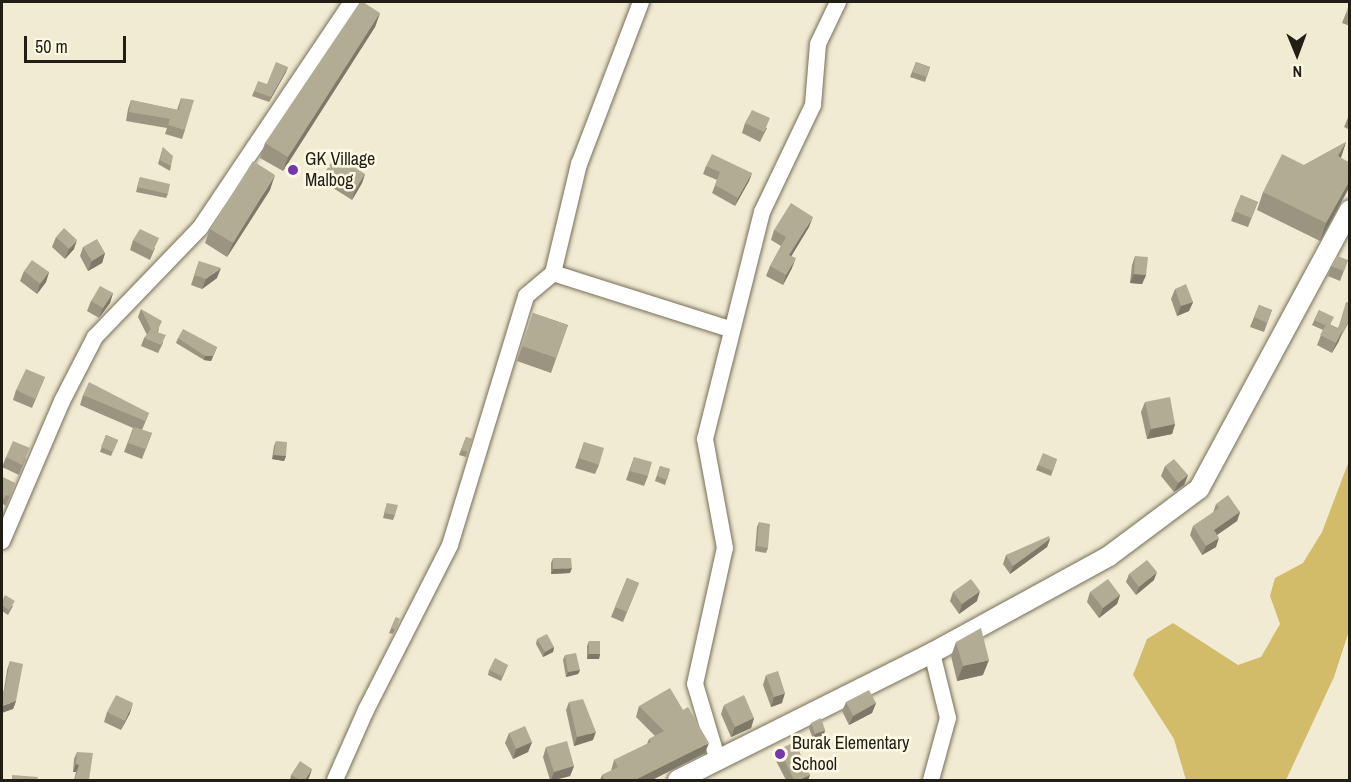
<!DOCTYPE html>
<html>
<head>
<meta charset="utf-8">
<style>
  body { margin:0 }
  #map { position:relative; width:1351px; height:782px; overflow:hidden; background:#f2ebd3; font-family:"Archivo Narrow",sans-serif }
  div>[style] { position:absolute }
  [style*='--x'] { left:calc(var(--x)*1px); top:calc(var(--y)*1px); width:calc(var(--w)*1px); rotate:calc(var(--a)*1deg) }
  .green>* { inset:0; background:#d2bb69 }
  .roads { filter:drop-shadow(0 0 2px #756f5a) drop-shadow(0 0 2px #756f5a) }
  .minor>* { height:16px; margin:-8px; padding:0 8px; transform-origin:8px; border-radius:8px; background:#fff }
  .tertiary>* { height:20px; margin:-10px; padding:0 10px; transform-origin:10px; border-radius:10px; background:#fff }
  .wall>* { inset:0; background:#9a9480 }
  .shaded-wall>* { inset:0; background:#7d7868 }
  .building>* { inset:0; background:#b3ac95 }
  .dots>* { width:16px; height:16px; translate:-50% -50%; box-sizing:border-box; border:3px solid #fef8e5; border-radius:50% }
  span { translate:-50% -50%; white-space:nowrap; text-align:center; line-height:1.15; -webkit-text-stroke:5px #fef8e5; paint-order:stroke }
  .poi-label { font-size:18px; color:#201e15 }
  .left { translate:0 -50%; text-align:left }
  .frame { position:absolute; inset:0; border:3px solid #201e15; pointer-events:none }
  .north { position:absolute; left:1267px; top:24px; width:60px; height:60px; -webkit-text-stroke:4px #fef8e5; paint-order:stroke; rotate:179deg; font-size:16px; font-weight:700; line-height:24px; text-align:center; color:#201e15 }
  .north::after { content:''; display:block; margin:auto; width:21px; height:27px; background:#201e15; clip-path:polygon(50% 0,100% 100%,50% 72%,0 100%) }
  .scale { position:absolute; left:24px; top:36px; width:102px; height:27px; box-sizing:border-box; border:3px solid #201e15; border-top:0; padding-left:8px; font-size:18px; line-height:21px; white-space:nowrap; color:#201e15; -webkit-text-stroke:4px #fef8e5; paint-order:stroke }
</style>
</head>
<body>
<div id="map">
  <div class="green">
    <i style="clip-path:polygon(1349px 461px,1349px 631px,1334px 677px,1286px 780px,1186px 780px,1174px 739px,1133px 675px,1147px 639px,1173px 623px,1238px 665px,1261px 657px,1280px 624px,1270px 596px,1275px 578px,1303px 563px,1322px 532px)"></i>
  </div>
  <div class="roads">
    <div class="minor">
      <i style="--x:641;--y:2;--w:173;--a:110.9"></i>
      <i style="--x:579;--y:164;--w:112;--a:103.4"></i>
      <i style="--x:553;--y:273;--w:186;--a:17.6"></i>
      <i style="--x:2;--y:541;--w:152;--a:-66.8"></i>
      <i style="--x:62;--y:401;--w:72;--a:-62.7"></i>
      <i style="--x:95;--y:337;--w:151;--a:-46.1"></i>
      <i style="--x:200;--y:228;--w:272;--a:-56.1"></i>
      <i style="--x:718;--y:761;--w:80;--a:-106.6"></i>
      <i style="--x:695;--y:684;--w:139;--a:-77.6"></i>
      <i style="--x:725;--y:548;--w:111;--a:-100.4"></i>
      <i style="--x:705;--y:439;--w:234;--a:-75.9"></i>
      <i style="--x:762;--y:212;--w:119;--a:-64.5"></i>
      <i style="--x:813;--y:105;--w:61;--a:-85.3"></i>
      <i style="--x:818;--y:44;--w:47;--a:-64.5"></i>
      <i style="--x:335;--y:780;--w:77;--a:-66.1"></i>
      <i style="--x:366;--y:710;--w:185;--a:-63"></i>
      <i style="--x:450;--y:545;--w:260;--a:-73"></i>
      <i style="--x:526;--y:296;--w:35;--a:-40"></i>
      <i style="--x:931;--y:780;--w:64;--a:-74.7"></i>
      <i style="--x:948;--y:718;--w:67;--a:-103.8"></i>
    </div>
    <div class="tertiary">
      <i style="--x:678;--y:780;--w:284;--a:-26.6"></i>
      <i style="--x:932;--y:653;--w:202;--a:-28.7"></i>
      <i style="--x:1109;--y:556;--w:112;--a:-36.7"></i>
      <i style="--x:1199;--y:489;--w:317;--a:-61.6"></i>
    </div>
  </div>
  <div class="wall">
    <i style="clip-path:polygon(1350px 3px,1350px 26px,1342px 23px)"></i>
    <i style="clip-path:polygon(380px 13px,375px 27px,283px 171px,260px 158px,265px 143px)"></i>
    <i style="clip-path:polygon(916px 62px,930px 67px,925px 82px,910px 77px)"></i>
    <i style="clip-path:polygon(288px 67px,286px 72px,269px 102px,252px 96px,254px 91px,267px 84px)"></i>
    <i style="clip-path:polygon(181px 98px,185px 130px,182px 139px,165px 134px,167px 128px,126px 121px,128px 109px,131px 100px,177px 110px)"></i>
    <i style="clip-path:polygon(1350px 113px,1350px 130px,1344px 127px)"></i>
    <i style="clip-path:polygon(745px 123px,767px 128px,760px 142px,742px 133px)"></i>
    <i style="clip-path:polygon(1346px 142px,1341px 158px,1350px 163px,1350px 186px,1320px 241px,1257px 210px,1263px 192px,1304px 165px)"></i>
    <i style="clip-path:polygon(163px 147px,171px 166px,170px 171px,158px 164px)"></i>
    <i style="clip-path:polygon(706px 166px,752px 173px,749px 181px,735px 206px,712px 193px,717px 180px,703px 174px)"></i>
    <i style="clip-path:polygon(325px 172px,365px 174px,362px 183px,352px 200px,322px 181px)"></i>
    <i style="clip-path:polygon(140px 177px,168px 194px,166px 198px,136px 192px)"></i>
    <i style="clip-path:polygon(270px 190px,227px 257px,205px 243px,210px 229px)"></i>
    <i style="clip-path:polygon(1241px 195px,1258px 202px,1248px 227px,1231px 221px)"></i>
    <i style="clip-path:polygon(809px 227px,791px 256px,792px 268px,783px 285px,766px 276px,770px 266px,781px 246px,771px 240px,774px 230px)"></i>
    <i style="clip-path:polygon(56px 237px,74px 249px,65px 259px,52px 247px)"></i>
    <i style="clip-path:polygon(133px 240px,155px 248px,150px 260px,130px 250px)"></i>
    <i style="clip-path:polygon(83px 247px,105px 253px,102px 263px,88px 271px,80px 256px)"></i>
    <i style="clip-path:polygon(1135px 256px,1146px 275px,1142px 284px,1130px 283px,1132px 265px)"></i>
    <i style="clip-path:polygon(1348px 260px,1340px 281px,1328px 276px,1331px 266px)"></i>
    <i style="clip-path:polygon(199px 261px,217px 278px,202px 289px,191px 285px)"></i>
    <i style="clip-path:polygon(24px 271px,49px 272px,46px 282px,37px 294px,20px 281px)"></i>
    <i style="clip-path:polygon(1175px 289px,1193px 302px,1189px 311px,1177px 316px,1171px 299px)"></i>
    <i style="clip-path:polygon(113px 293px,110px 303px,99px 318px,87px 311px,91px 301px)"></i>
    <i style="clip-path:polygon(1350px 303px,1350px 320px,1332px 353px,1317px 345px,1323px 330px,1312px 325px,1319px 310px,1331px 325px,1338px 328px)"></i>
    <i style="clip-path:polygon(1259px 305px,1272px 310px,1264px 332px,1250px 327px)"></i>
    <i style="clip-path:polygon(141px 309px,159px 329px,158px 332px,163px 343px,158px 353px,141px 346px,144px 338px,147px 335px,138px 317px)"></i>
    <i style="clip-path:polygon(533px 313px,568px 325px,551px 373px,517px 361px)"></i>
    <i style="clip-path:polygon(178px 338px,217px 347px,211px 361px,204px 360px,176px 343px)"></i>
    <i style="clip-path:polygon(45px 377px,32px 408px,13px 400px,16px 390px)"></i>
    <i style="clip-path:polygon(83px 395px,149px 413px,142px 430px,152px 433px,142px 459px,124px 452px,133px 428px,80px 405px)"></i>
    <i style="clip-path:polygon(1145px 402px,1175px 424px,1172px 434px,1147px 439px,1141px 412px)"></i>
    <i style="clip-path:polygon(106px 435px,118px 440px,111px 456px,100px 452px)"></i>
    <i style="clip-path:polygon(466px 437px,472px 439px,466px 457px,459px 455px)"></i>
    <i style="clip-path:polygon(276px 441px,286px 456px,284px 461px,272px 459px,274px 446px)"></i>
    <i style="clip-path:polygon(584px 442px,599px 465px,595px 474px,575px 468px)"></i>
    <i style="clip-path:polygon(6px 457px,26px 458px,19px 475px,2px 467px)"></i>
    <i style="clip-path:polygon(634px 457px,648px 476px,644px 486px,626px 480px)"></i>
    <i style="clip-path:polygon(1057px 459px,1051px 476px,1036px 470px,1038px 465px)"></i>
    <i style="clip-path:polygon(660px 466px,670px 469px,665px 485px,655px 481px)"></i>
    <i style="clip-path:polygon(1165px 466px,1188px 475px,1184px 485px,1174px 492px,1161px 476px)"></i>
    <i style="clip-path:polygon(2px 480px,15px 483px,6px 506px,3px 504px)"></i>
    <i style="clip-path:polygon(387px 503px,395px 515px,393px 520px,383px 518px)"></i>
    <i style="clip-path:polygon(1216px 504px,1240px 512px,1237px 521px,1217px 535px,1216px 547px,1202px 555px,1190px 535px,1193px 526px,1213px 513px)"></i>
    <i style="clip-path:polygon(759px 522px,768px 548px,766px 553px,755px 551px,757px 527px)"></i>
    <i style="clip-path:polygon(1050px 539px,1047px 547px,1010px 574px,1003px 564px,1006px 555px)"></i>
    <i style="clip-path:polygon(553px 558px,570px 573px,551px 574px,551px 563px)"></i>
    <i style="clip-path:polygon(1129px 574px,1154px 580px,1136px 595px,1126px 582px)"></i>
    <i style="clip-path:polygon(627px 578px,639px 583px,623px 622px,611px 617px)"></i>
    <i style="clip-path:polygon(953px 592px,977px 601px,959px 614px,950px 601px)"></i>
    <i style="clip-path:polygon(1090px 592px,1120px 595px,1117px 604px,1099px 618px,1087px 602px)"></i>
    <i style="clip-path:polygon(2px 601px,13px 606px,8px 615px,2px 611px)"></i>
    <i style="clip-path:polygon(396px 617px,398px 624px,393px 634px,389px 633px)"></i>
    <i style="clip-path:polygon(537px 639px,554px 647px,553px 652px,543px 657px,536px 644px)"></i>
    <i style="clip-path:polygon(589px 641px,600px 654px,599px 659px,587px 659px,587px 646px)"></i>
    <i style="clip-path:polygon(956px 642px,983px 675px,957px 681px,951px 656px)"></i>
    <i style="clip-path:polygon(565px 655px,580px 670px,578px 674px,566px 677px,563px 660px)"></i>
    <i style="clip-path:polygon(10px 661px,16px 701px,13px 709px,4px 690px,7px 670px)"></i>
    <i style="clip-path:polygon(508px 665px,501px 681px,488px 675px,489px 670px)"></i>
    <i style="clip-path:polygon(766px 675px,782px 703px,771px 707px,763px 685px)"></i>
    <i style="clip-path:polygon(569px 702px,593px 740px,574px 746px,566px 710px)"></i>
    <i style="clip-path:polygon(846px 702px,876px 703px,872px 713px,849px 725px,842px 711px)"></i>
    <i style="clip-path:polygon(724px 705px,754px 718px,751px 728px,731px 737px,721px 714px)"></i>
    <i style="clip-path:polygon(639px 706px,705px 753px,652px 780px,600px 780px,602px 775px,611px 771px,614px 760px,647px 744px,649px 739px,655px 736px,636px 717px)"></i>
    <i style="clip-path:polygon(107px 712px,130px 713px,121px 730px,104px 722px)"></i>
    <i style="clip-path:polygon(811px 723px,824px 735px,813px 739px,809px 728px)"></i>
    <i style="clip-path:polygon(509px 733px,532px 742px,528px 752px,513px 759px,505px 743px)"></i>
    <i style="clip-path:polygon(546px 747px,574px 766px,570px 776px,554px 780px,550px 780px,543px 757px)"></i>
    <i style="clip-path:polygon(779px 749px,810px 775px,808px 780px,786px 780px,775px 759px)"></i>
    <i style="clip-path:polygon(77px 752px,89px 780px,74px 780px,76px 772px,73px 772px,74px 759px)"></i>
    <i style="clip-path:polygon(312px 769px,307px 780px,290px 780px,291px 775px)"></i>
  </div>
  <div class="shaded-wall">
    <i style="clip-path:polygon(380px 13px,375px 27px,283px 171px,288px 157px)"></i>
    <i style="clip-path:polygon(288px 67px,286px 72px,269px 102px,271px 97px)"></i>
    <i style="clip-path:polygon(1346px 142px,1340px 160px,1338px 156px)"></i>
    <i style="clip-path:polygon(752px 173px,749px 181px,735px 206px,738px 198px)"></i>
    <i style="clip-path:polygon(365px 174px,362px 183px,352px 200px,355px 190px)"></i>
    <i style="clip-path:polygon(275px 175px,270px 190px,227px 257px,233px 243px)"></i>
    <i style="clip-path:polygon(1350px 180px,1350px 186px,1320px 241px,1326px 223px)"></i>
    <i style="clip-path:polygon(813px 217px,809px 227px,786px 265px,789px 255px)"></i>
    <i style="clip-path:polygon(77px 240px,74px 249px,65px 259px,69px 249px)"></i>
    <i style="clip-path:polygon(105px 253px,102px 263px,88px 271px,92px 261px)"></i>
    <i style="clip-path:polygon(796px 258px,792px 268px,783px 285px,786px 275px)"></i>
    <i style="clip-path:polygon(221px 268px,217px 278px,202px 289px,206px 279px)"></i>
    <i style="clip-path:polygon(49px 272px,46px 282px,37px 294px,40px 284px)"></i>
    <i style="clip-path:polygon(1134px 274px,1146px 275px,1142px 284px,1130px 283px)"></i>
    <i style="clip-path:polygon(113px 293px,110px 303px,99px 318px,103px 308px)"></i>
    <i style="clip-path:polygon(1193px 302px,1189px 311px,1177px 316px,1181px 306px)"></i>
    <i style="clip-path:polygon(1342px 331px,1339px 341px,1332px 353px,1336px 343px)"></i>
    <i style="clip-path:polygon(217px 347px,211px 361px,204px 360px,205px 356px)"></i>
    <i style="clip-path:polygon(1175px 424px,1172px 434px,1147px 439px,1151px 429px)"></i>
    <i style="clip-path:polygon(274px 455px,286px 456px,284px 461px,272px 459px)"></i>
    <i style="clip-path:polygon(1188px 475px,1184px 485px,1174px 492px,1178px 483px)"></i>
    <i style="clip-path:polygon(1240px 512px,1237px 521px,1211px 539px,1214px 530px)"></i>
    <i style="clip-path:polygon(1219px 538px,1216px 547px,1202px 555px,1206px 546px)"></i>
    <i style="clip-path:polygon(1050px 539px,1047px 547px,1010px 574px,1013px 566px)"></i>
    <i style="clip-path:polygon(572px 568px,570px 573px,551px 574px,553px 569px)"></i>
    <i style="clip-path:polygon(1157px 572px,1154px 580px,1136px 595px,1139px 587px)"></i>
    <i style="clip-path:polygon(980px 591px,977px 601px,959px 614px,962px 604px)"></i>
    <i style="clip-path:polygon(1120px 595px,1117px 604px,1099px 618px,1103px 608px)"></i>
    <i style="clip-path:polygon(554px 647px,553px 652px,543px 657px,545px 652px)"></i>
    <i style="clip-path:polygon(589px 654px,600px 654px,599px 659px,587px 659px)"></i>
    <i style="clip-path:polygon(989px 660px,983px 675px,957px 681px,963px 666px)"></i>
    <i style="clip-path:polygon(580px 670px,578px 674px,566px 677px,568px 672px)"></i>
    <i style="clip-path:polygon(785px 693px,782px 703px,771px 707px,774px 697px)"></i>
    <i style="clip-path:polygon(16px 701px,13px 709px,2px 713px,2px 706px)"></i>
    <i style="clip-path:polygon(133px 703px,130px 713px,121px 730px)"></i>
    <i style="clip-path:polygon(876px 703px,872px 713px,849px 725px,853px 716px)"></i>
    <i style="clip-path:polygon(754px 718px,751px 728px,731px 737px,735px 727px)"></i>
    <i style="clip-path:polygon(825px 730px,824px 735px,813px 739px,815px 734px)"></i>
    <i style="clip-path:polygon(596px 732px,593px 740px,574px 746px,577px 737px)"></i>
    <i style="clip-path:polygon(532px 742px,528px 752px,513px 759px,516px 749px)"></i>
    <i style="clip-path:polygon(709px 743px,705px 753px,652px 780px,635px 780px)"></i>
    <i style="clip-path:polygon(76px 764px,79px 765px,76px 772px,73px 772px)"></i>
    <i style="clip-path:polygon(574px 766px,570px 776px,554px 780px,551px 780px,554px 772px)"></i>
    <i style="clip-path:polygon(312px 769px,309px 778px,307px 780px,305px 780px)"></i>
    <i style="clip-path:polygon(810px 775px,808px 780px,799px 780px)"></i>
  </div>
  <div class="building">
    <i style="clip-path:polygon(360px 2px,363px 2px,380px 13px,288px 157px,265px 143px)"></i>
    <i style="clip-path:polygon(1350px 3px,1350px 15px,1346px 13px)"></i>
    <i style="clip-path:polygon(276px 62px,288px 67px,271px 97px,254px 91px,258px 81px,267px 84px)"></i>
    <i style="clip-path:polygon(916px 62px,930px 67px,927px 77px,912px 72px)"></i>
    <i style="clip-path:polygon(181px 98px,194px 100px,185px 130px,168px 125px,170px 119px,129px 112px,131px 100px,179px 110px)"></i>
    <i style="clip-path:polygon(752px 110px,770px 118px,764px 132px,745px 123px)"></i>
    <i style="clip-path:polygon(1346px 142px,1338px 156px,1350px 163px,1350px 180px,1326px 223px,1263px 192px,1282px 154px,1304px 165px)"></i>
    <i style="clip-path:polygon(163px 147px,173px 156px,171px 166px,160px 160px)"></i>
    <i style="clip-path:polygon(712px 154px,752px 173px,738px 198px,715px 185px,720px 172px,706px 166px)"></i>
    <i style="clip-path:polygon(336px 155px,365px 174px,355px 190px,325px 172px)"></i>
    <i style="clip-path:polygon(253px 161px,275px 175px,233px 243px,210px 229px)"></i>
    <i style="clip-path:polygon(140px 177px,170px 184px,168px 194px,137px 187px)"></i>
    <i style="clip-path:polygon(1241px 195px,1258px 202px,1251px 218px,1234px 211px)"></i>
    <i style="clip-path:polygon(791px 203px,813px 217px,789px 255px,796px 258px,786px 275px,770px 266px,786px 237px,774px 230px)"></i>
    <i style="clip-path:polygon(64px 228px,77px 240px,69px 249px,56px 237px)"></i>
    <i style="clip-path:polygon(140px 229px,159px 238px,153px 251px,133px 240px)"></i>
    <i style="clip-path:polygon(97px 239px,105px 253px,92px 261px,83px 247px)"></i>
    <i style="clip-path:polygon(1135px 256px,1148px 257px,1146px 275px,1134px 274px)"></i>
    <i style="clip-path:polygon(1337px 256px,1348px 260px,1344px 271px,1331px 266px)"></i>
    <i style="clip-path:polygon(32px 260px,49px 272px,40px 284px,24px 271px)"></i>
    <i style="clip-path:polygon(199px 261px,221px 268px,206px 279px,194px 275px)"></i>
    <i style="clip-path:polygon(1186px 284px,1193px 302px,1181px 306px,1175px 289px)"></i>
    <i style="clip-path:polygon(100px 286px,113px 293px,103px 308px,91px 301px)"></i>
    <i style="clip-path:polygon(1346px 302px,1350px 303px,1350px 319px,1342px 333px,1342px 331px,1338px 329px)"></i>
    <i style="clip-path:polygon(1259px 305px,1272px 310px,1267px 323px,1254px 317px)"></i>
    <i style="clip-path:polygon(141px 309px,162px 321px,157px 332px,166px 335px,161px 345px,144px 338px,151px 329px)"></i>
    <i style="clip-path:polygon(1319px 310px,1334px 317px,1330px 325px,1327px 323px,1325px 325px,1314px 320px)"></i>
    <i style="clip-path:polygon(533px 313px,568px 325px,556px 358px,522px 346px)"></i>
    <i style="clip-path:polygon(1327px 323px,1342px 331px,1336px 343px,1320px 335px)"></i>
    <i style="clip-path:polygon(183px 329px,217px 347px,213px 356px,205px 356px,178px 338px)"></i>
    <i style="clip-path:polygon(26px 369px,45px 377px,35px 399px,16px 390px)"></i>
    <i style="clip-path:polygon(89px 382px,149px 413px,145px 421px,83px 395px)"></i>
    <i style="clip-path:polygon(1170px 397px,1175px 424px,1151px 429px,1145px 402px)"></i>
    <i style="clip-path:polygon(134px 427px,152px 433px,146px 449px,128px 443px)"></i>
    <i style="clip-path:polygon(106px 435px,118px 440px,113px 452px,101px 447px)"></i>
    <i style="clip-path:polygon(466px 437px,472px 439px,468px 452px,461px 450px)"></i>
    <i style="clip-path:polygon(13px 441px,30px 448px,22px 465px,6px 457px)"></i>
    <i style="clip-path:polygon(276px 441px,287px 442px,286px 456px,274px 455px)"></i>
    <i style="clip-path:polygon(584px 442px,604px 448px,599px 465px,579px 458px)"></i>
    <i style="clip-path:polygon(1043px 453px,1057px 459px,1053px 471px,1038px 465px)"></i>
    <i style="clip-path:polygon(634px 457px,652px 462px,648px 476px,630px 471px)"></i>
    <i style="clip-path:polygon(1174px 459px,1188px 475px,1178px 483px,1165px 466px)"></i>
    <i style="clip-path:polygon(660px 466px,670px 469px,667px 480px,657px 476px)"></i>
    <i style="clip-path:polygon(3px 477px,15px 483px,9px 496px,6px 495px,2px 501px,2px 480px)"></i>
    <i style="clip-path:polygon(1228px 495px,1240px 512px,1214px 530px,1219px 538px,1206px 546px,1193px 526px,1219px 508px,1216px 504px)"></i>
    <i style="clip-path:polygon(387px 503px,398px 505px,395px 515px,384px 513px)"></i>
    <i style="clip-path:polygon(759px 522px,770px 524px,768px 548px,757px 546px)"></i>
    <i style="clip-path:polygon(1049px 536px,1050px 539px,1013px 566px,1006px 555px)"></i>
    <i style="clip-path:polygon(553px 558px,571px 558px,572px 568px,553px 569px)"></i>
    <i style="clip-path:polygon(1147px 560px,1157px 572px,1139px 587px,1129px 574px)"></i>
    <i style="clip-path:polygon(627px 578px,639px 583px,627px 612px,615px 607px)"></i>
    <i style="clip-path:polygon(971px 579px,980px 591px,962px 604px,953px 592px)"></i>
    <i style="clip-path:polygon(1108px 579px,1120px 595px,1103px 608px,1090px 592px)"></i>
    <i style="clip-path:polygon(5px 595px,15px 601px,9px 610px,2px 605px,2px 601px)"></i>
    <i style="clip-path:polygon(396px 617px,400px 619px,395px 629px,391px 628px)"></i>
    <i style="clip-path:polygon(981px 628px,989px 660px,963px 666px,956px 642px)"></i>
    <i style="clip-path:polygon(547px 634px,554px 647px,545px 652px,537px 639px)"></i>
    <i style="clip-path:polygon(589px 641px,600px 641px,600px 654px,589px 654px)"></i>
    <i style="clip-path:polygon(576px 653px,580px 670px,568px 672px,565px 655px)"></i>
    <i style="clip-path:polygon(495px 658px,508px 665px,502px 676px,489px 670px)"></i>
    <i style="clip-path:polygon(10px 661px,23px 664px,16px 701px,2px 706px,2px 692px,5px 689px)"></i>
    <i style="clip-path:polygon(778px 671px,785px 693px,774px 697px,766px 675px)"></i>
    <i style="clip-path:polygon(670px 688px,683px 710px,688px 707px,709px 743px,635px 780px,605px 780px,602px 775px,618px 767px,614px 760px,651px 742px,649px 739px,664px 731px,639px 706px)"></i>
    <i style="clip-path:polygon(869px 690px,876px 703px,853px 716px,846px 702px)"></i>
    <i style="clip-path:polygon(116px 695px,133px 703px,125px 721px,107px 712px)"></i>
    <i style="clip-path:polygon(744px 695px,754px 718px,735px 727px,724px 705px)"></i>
    <i style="clip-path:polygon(583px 699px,596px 732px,577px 737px,569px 702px)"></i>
    <i style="clip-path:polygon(821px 718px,825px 730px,815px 734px,811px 723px)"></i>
    <i style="clip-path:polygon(525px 726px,532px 742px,516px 749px,509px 733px)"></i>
    <i style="clip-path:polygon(567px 741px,574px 766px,554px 772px,546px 747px)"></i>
    <i style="clip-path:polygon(795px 742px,810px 775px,799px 780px,794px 780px,779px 749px)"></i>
    <i style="clip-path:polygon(77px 752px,93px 753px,89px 780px,75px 780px,79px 765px,76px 764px)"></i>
    <i style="clip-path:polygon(300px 761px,312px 769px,305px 780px,300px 780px,291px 775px)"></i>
    <i style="clip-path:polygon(12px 775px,38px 777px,37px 780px,12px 780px)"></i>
    <i style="clip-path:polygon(481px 779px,481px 780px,464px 780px)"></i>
  </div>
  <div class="dots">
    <i style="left:293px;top:170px;background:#7437ac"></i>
    <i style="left:780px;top:754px;background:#7437ac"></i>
  </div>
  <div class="poi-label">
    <span class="left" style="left:305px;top:170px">GK Village<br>Malbog</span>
    <span class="left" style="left:792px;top:754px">Burak Elementary<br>School</span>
  </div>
  <div class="frame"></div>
  <div class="north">N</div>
  <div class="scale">50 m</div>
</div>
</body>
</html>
